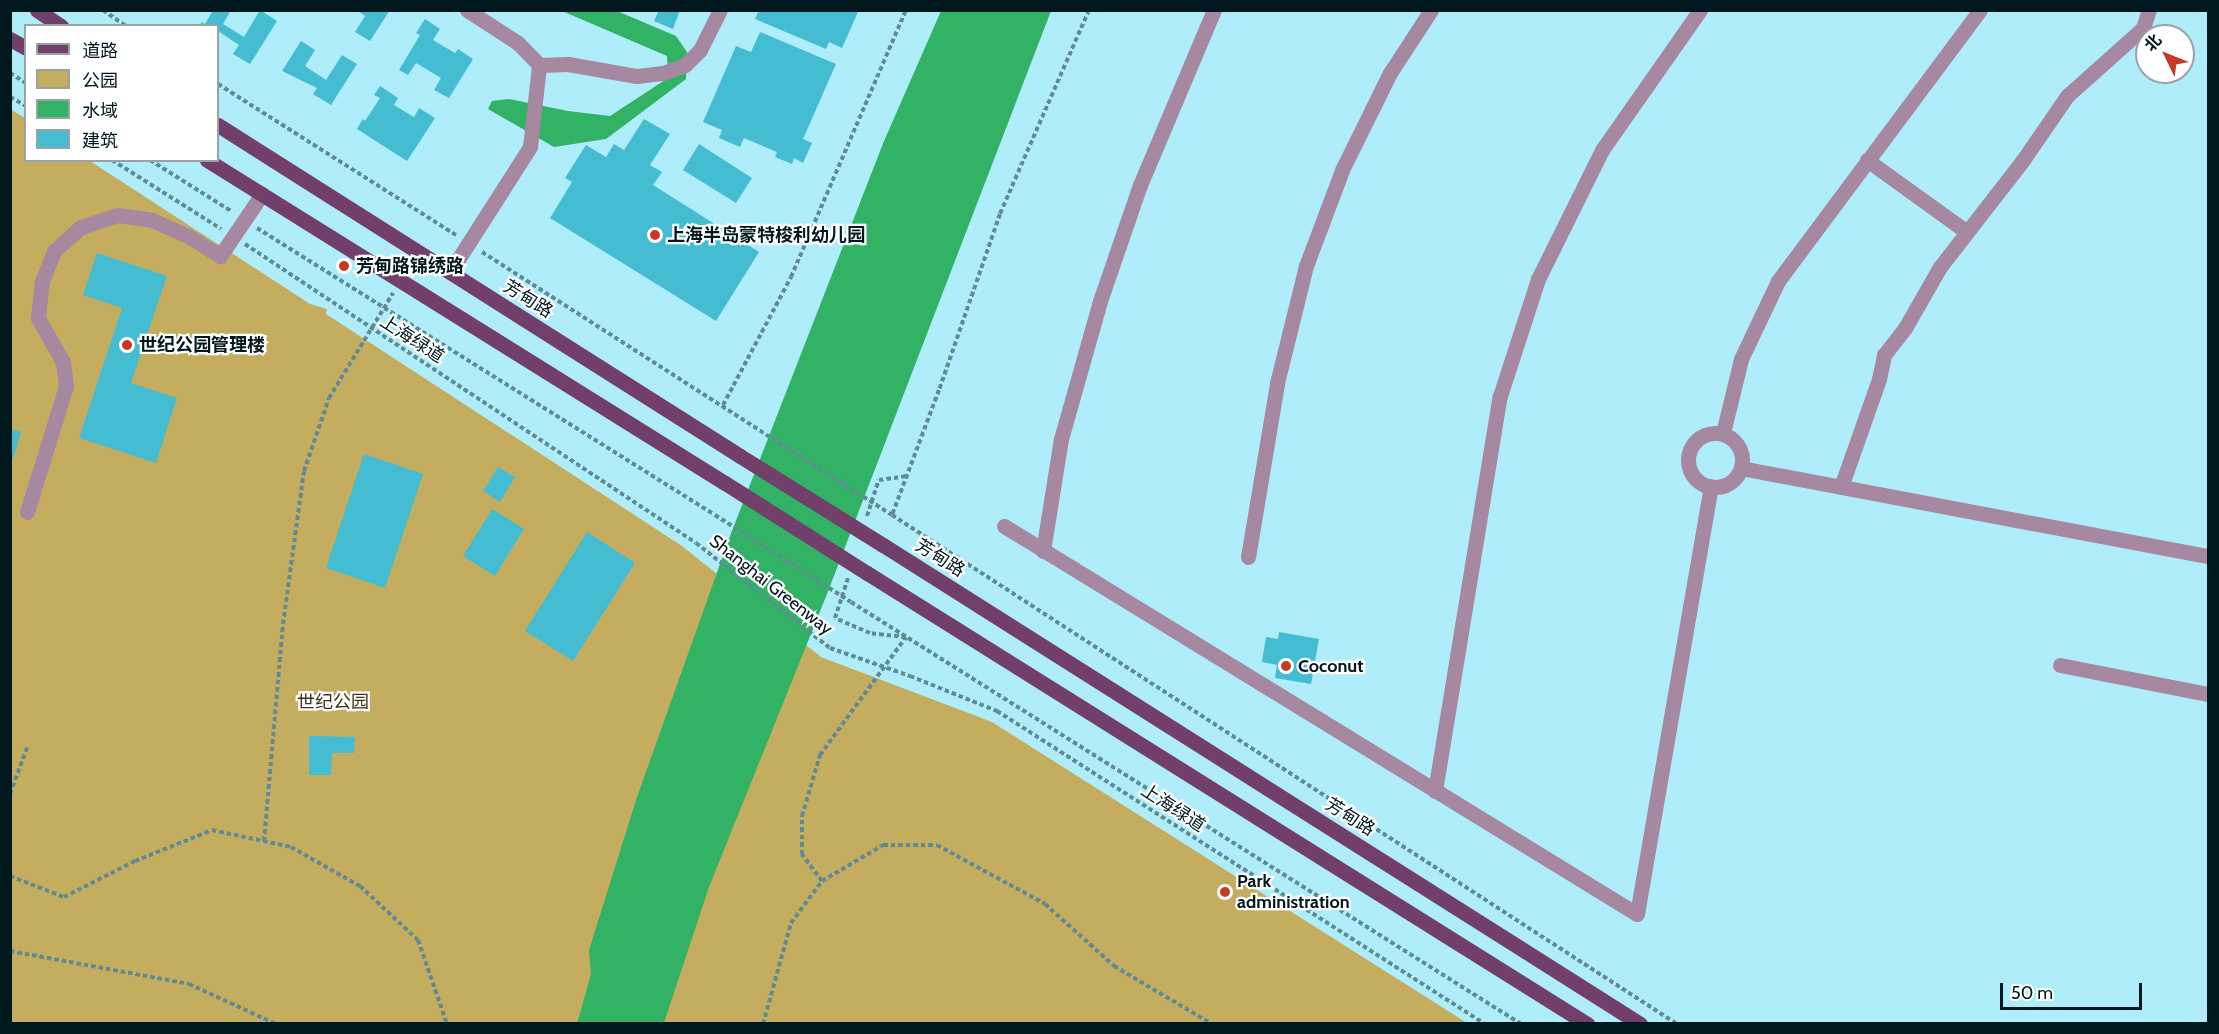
<!DOCTYPE html>
<html>
<head>
<meta charset="utf-8">
<style>
  body { margin:0 }
  #map { position:relative; width:2219px; height:1034px; overflow:hidden; background:#afedfa; font-family:Cabin,"Noto Sans SC",sans-serif }
  div>[style] { position:absolute }
  [style*='--x'] { left:calc(var(--x)*1px); top:calc(var(--y)*1px); width:calc(var(--w)*1px); rotate:calc(var(--a)*1deg) }
  .green>* { inset:0; background:#c5ad60 }
  .water>* { inset:0; background:#32b264 }
  .building>* { inset:0; background:#44bcd1 }
  .path>* { height:4px; margin-top:-2px; transform-origin:0; background:repeating-linear-gradient(90deg,#5f8b94 0 4.5px,transparent 0 7.5px) }
  .minor>* { height:15px; margin:-7.5px; padding:0 7.5px; transform-origin:7.5px; border-radius:7.5px; background:#a688a1 }
  .minor>.ring { margin:-7.5px; padding:0; box-sizing:content-box; background:none; border:15px solid #a688a1; border-radius:50% }
  .major>* { height:15px; margin:-7.5px; padding:0 7.5px; transform-origin:7.5px; border-radius:7.5px; background:#713f6a }
  .path-bridge>* { height:4px; margin-top:-2px; transform-origin:0; background:repeating-linear-gradient(90deg,#5f8b94 0 4.5px,transparent 0 7.5px) }
  .major-bridge>* { height:15px; margin:-7.5px; padding:0 7.5px; transform-origin:7.5px; border-radius:7.5px; background:#713f6a }
  .dots>* { width:16px; height:16px; translate:-50% -50%; box-sizing:border-box; border:3px solid #fff; border-radius:50% }
  span { translate:-50% -50%; white-space:nowrap; text-align:center; line-height:1.15; -webkit-text-stroke:4.5px #fff; paint-order:stroke }
  .poi-label { font-size:18px; color:#01191e; font-weight:700 }
  .left { translate:0 -50%; text-align:left }
  .street-label { font-size:18px; color:#01191e }
  .park-label { font-size:18px; color:#3c341e }
  .frame { position:absolute; inset:0; border:12px solid #01191e; pointer-events:none }
  .legend { position:absolute; left:24px; top:24px; width:195px; height:138px; box-sizing:border-box; background:#fff; border:2px solid #99a3a5; margin:0; padding:8px 10px; list-style:none; font-size:18px; color:#01191e }
  .legend li { display:flex; align-items:center; gap:12px; height:30px }
  .legend b { width:30px; border:2px solid #99a3a5 }
  .north { position:absolute; left:2135px; top:24px; width:60px; height:60px; box-sizing:border-box; background:#fff; border:2px solid #99a3a5; border-radius:50%; rotate:313deg; font-size:16px; font-weight:700; line-height:24px; text-align:center; color:#01191e }
  .north::after { content:''; display:block; margin:auto; width:21px; height:27px; background:#c63a23; clip-path:polygon(50% 0,100% 100%,50% 72%,0 100%) }
  .scale { position:absolute; left:2000px; top:983px; width:142px; height:27px; box-sizing:border-box; border:3px solid #01191e; border-top:0; padding-left:8px; font-size:18px; line-height:21px; white-space:nowrap; color:#01191e; -webkit-text-stroke:4px #fff; paint-order:stroke }
</style>
</head>
<body>
<div id="map">
  <div class="green">
    <i style="clip-path:polygon(10px 109px,25px 118px,26px 160px,90px 161px,310px 304px,327px 309px,326px 314px,682px 546px,821px 657px,992px 722px,1467px 1023px,11px 1023px)"></i>
  </div>
  <div class="water">
    <i style="clip-path:polygon(562px 11px,617px 11px,676px 36px,687px 52px,686px 79px,606px 139px,554px 147px,488px 109px,492px 101px,509px 99px,568px 111px,610px 116px,668px 78px,667px 56px)"></i>
    <i style="clip-path:polygon(941px 11px,1051px 11px,827px 594px,709px 887px,664px 1023px,577px 1024px,591px 974px,589px 950px,637px 797px,730px 536px,884px 141px)"></i>
  </div>
  <div class="building">
    <i style="clip-path:polygon(213px 10px,231px 10px,223px 24px,244px 37px,260px 10px,277px 21px,250px 64px,233px 54px,239px 45px,218px 31px,218px 26px,199px 26px,202px 22px,205px 24px)"></i>
    <i style="clip-path:polygon(357px 10px,390px 10px,370px 41px,355px 32px,365px 16px)"></i>
    <i style="clip-path:polygon(659px 10px,680px 10px,673px 29px,654px 21px)"></i>
    <i style="clip-path:polygon(759px 10px,855px 10px,858px 12px,842px 48px,829px 42px,826px 49px,755px 19px)"></i>
    <i style="clip-path:polygon(425px 19px,440px 29px,433px 40px,455px 53px,458px 49px,473px 59px,449px 98px,434px 90px,441px 78px,416px 63px,408px 75px,399px 70px,420px 35px,416px 33px)"></i>
    <i style="clip-path:polygon(760px 32px,836px 64px,803px 139px,812px 143px,803px 163px,794px 158px,792px 164px,775px 157px,777px 152px,744px 138px,740px 147px,719px 138px,722px 130px,703px 122px,736px 46px,751px 52px)"></i>
    <i style="clip-path:polygon(301px 41px,315px 50px,305px 66px,326px 80px,342px 55px,357px 64px,331px 105px,313px 94px,317px 88px,282px 71px)"></i>
    <i style="clip-path:polygon(380px 86px,398px 98px,394px 105px,414px 117px,419px 108px,435px 118px,407px 161px,357px 129px,363px 119px,365px 121px,380px 98px,374px 95px)"></i>
    <i style="clip-path:polygon(644px 119px,670px 134px,650px 165px,662px 172px,653px 185px,759px 252px,716px 321px,550px 218px,572px 182px,565px 178px,586px 145px,606px 157px,614px 144px,624px 150px)"></i>
    <i style="clip-path:polygon(699px 144px,752px 178px,736px 203px,683px 170px)"></i>
    <i style="clip-path:polygon(97px 253px,167px 276px,131px 383px,177px 398px,156px 463px,79px 438px,122px 308px,83px 295px)"></i>
    <i style="clip-path:polygon(10px 429px,21px 432px,11px 465px,10px 465px)"></i>
    <i style="clip-path:polygon(364px 454px,423px 474px,385px 588px,326px 568px)"></i>
    <i style="clip-path:polygon(498px 467px,515px 477px,500px 502px,483px 491px)"></i>
    <i style="clip-path:polygon(492px 509px,524px 529px,495px 576px,463px 556px)"></i>
    <i style="clip-path:polygon(587px 532px,635px 563px,573px 661px,525px 631px)"></i>
    <i style="clip-path:polygon(1279px 632px,1319px 639px,1311px 684px,1275px 678px,1277px 665px,1262px 662px,1266px 637px,1278px 639px)"></i>
    <i style="clip-path:polygon(309px 736px,355px 737px,354px 753px,332px 753px,331px 775px,309px 775px)"></i>
  </div>
  <div class="path">
    <i style="--x:103;--y:10;--w:28;--a:35"></i>
    <i style="--x:1089;--y:10;--w:223;--a:113.6"></i>
    <i style="--x:1000;--y:214;--w:186;--a:109.1"></i>
    <i style="--x:939;--y:390;--w:134;--a:110.6"></i>
    <i style="--x:892;--y:515;--w:936;--a:32.96"></i>
    <i style="--x:10;--y:73;--w:19;--a:32"></i>
    <i style="--x:218;--y:84;--w:282;--a:32.4"></i>
    <i style="--x:10;--y:97;--w:18;--a:29"></i>
    <i style="--x:112;--y:160;--w:129;--a:32.3"></i>
    <i style="--x:150;--y:160;--w:96;--a:32.2"></i>
    <i style="--x:257;--y:228;--w:540;--a:32.07"></i>
    <i style="--x:245;--y:244;--w:541;--a:33.54"></i>
    <i style="--x:696;--y:543;--w:170;--a:38.1"></i>
    <i style="--x:830;--y:648;--w:85;--a:19.3"></i>
    <i style="--x:910;--y:676;--w:94;--a:21.9"></i>
    <i style="--x:997;--y:711;--w:580;--a:32.68"></i>
    <i style="--x:482;--y:252;--w:378;--a:32.7"></i>
    <i style="--x:723;--y:405;--w:145;--a:-62"></i>
    <i style="--x:791;--y:277;--w:291;--a:-66.7"></i>
    <i style="--x:867;--y:516;--w:38;--a:-72"></i>
    <i style="--x:879;--y:480;--w:27;--a:-8"></i>
    <i style="--x:851;--y:602;--w:792;--a:32.2"></i>
    <i style="--x:10;--y:794;--w:52;--a:-69.8"></i>
    <i style="--x:264;--y:841;--w:218;--a:-85"></i>
    <i style="--x:283;--y:624;--w:154;--a:-82.2"></i>
    <i style="--x:304;--y:471;--w:77;--a:-71.1"></i>
    <i style="--x:329;--y:398;--w:123;--a:-58.6"></i>
    <i style="--x:10;--y:876;--w:58;--a:21.3"></i>
    <i style="--x:64;--y:897;--w:80;--a:-26.9"></i>
    <i style="--x:135;--y:861;--w:83;--a:-21.9"></i>
    <i style="--x:212;--y:830;--w:81;--a:12.1"></i>
    <i style="--x:291;--y:847;--w:79;--a:29.5"></i>
    <i style="--x:360;--y:886;--w:79;--a:43"></i>
    <i style="--x:418;--y:940;--w:89;--a:71"></i>
    <i style="--x:822;--y:881;--w:34;--a:-127"></i>
    <i style="--x:802;--y:854;--w:38;--a:-90"></i>
    <i style="--x:802;--y:816;--w:64;--a:-73.6"></i>
    <i style="--x:820;--y:755;--w:146;--a:-53.9"></i>
    <i style="--x:906;--y:637;--w:36;--a:-174"></i>
    <i style="--x:870;--y:633;--w:38;--a:-157"></i>
    <i style="--x:835;--y:618;--w:42;--a:-72"></i>
    <i style="--x:10;--y:951;--w:182;--a:10.4"></i>
    <i style="--x:189;--y:984;--w:96;--a:24.7"></i>
    <i style="--x:763;--y:1024;--w:105;--a:-74.5"></i>
    <i style="--x:791;--y:923;--w:52;--a:-53.6"></i>
    <i style="--x:822;--y:881;--w:71;--a:-30.5"></i>
    <i style="--x:883;--y:845;--w:54;--a:0"></i>
    <i style="--x:937;--y:845;--w:123;--a:28.6"></i>
    <i style="--x:1045;--y:904;--w:93;--a:41.9"></i>
    <i style="--x:1114;--y:966;--w:114;--a:30.6"></i>
  </div>
  <div class="minor">
    <i style="--x:467;--y:10;--w:61;--a:32.9"></i>
    <i style="--x:518;--y:43;--w:30;--a:46"></i>
    <i style="--x:539;--y:65;--w:29;--a:-2"></i>
    <i style="--x:568;--y:64;--w:70;--a:9.9"></i>
    <i style="--x:637;--y:76;--w:26;--a:-7"></i>
    <i style="--x:663;--y:73;--w:23;--a:-20"></i>
    <i style="--x:685;--y:65;--w:21;--a:-45"></i>
    <i style="--x:700;--y:50;--w:45;--a:-63.4"></i>
    <i style="--x:1867;--y:160;--w:123;--a:35.8"></i>
    <i style="--x:450;--y:272;--w:148;--a:-57.4"></i>
    <i style="--x:530;--y:147;--w:82;--a:-83.7"></i>
    <i class="ring" style="left:1688px;top:433px;width:39px;height:39px"></i>
    <i style="--x:1723;--y:433;--w:76;--a:-76.3"></i>
    <i style="--x:1741;--y:359;--w:86;--a:-64.6"></i>
    <i style="--x:1778;--y:281;--w:338;--a:-53.3"></i>
    <i style="--x:1741;--y:468;--w:475;--a:10.7"></i>
    <i style="--x:1841;--y:487;--w:114;--a:-70.6"></i>
    <i style="--x:1879;--y:379;--w:25;--a:-78"></i>
    <i style="--x:1884;--y:355;--w:34;--a:-52"></i>
    <i style="--x:1905;--y:328;--w:70;--a:-60.2"></i>
    <i style="--x:1940;--y:267;--w:135;--a:-52.2"></i>
    <i style="--x:2023;--y:160;--w:78;--a:-55.5"></i>
    <i style="--x:2067;--y:96;--w:102;--a:-41.8"></i>
    <i style="--x:2143;--y:28;--w:19;--a:-72"></i>
    <i style="--x:27;--y:512;--w:132;--a:-72.8"></i>
    <i style="--x:66;--y:386;--w:24;--a:-97"></i>
    <i style="--x:63;--y:362;--w:51;--a:-119.6"></i>
    <i style="--x:38;--y:318;--w:37;--a:-84"></i>
    <i style="--x:42;--y:281;--w:32;--a:-68"></i>
    <i style="--x:54;--y:251;--w:36;--a:-42"></i>
    <i style="--x:81;--y:227;--w:39;--a:-18"></i>
    <i style="--x:118;--y:215;--w:34;--a:8"></i>
    <i style="--x:152;--y:220;--w:39;--a:24"></i>
    <i style="--x:188;--y:236;--w:38;--a:32"></i>
    <i style="--x:220;--y:256;--w:75;--a:-55.9"></i>
    <i style="--x:1004;--y:526;--w:742;--a:31.51"></i>
    <i style="--x:1637;--y:914;--w:434;--a:-80.2"></i>
    <i style="--x:1043;--y:551;--w:113;--a:-80.9"></i>
    <i style="--x:1061;--y:439;--w:143;--a:-74.2"></i>
    <i style="--x:1100;--y:301;--w:123;--a:-71"></i>
    <i style="--x:1140;--y:185;--w:190;--a:-67.1"></i>
    <i style="--x:1248;--y:557;--w:176;--a:-80.5"></i>
    <i style="--x:1277;--y:383;--w:121;--a:-76.1"></i>
    <i style="--x:1306;--y:266;--w:103;--a:-69.4"></i>
    <i style="--x:1342;--y:170;--w:108;--a:-63.7"></i>
    <i style="--x:1390;--y:73;--w:75;--a:-56.9"></i>
    <i style="--x:2060;--y:665;--w:151;--a:11.1"></i>
    <i style="--x:1435;--y:791;--w:400;--a:-80.7"></i>
    <i style="--x:1500;--y:396;--w:123;--a:-72"></i>
    <i style="--x:1538;--y:279;--w:144;--a:-63.6"></i>
    <i style="--x:1602;--y:150;--w:171;--a:-55"></i>
  </div>
  <div class="major">
    <i style="--x:37;--y:10;--w:29;--a:34"></i>
    <i style="--x:10;--y:39;--w:18;--a:29"></i>
    <i style="--x:218;--y:125;--w:618;--a:32.38"></i>
    <i style="--x:207;--y:160;--w:610;--a:31.95"></i>
    <i style="--x:883;--y:545;--w:896;--a:32.32"></i>
    <i style="--x:867;--y:573;--w:850;--a:32.06"></i>
  </div>
  <div class="path-bridge">
    <i style="--x:800;--y:456;--w:109;--a:32.7"></i>
    <i style="--x:715;--y:515;--w:161;--a:32.6"></i>
  </div>
  <div class="major-bridge">
    <i style="--x:740;--y:456;--w:168;--a:31.9"></i>
    <i style="--x:725;--y:483;--w:168;--a:32.4"></i>
  </div>
  <div class="dots">
    <i style="left:655px;top:235px;background:#c63a23"></i>
    <i style="left:344px;top:266px;background:#c63a23"></i>
    <i style="left:127px;top:345px;background:#c63a23"></i>
    <i style="left:1286px;top:666px;background:#c63a23"></i>
    <i style="left:1225px;top:892px;background:#c63a23"></i>
  </div>
  <div class="poi-label">
    <span class="left" style="left:667px;top:235px">上海半岛蒙特梭利幼儿园</span>
    <span class="left" style="left:356px;top:266px">芳甸路锦绣路</span>
    <span class="left" style="left:139px;top:345px">世纪公园管理楼</span>
    <span class="left" style="left:1298px;top:666px">Coconut</span>
    <span class="left" style="left:1237px;top:892px">Park<br>administration</span>
  </div>
  <div class="street-label">
    <span style="left:528px;top:299px;rotate:32deg">芳甸路</span>
    <span style="left:412px;top:339px;rotate:33deg">上海绿道</span>
    <span style="left:940px;top:558px;rotate:32deg">芳甸路</span>
    <span style="left:771px;top:585px;rotate:38deg">Shanghai Greenway</span>
    <span style="left:1173px;top:808px;rotate:33deg">上海绿道</span>
    <span style="left:1350px;top:817px;rotate:32deg">芳甸路</span>
  </div>
  <div class="park-label">
    <span style="left:333px;top:702px">世纪公园</span>
  </div>
  <div class="frame"></div>
  <ul class="legend">
  <li><b style="height:8px;background:#713f6a"></b>道路</li>
  <li><b style="height:16px;background:#c5ad60"></b>公园</li>
  <li><b style="height:16px;background:#32b264"></b>水域</li>
  <li><b style="height:16px;background:#44bcd1"></b>建筑</li>
  </ul>
  <div class="north">北</div>
  <div class="scale">50 m</div>
</div>
</body>
</html>
